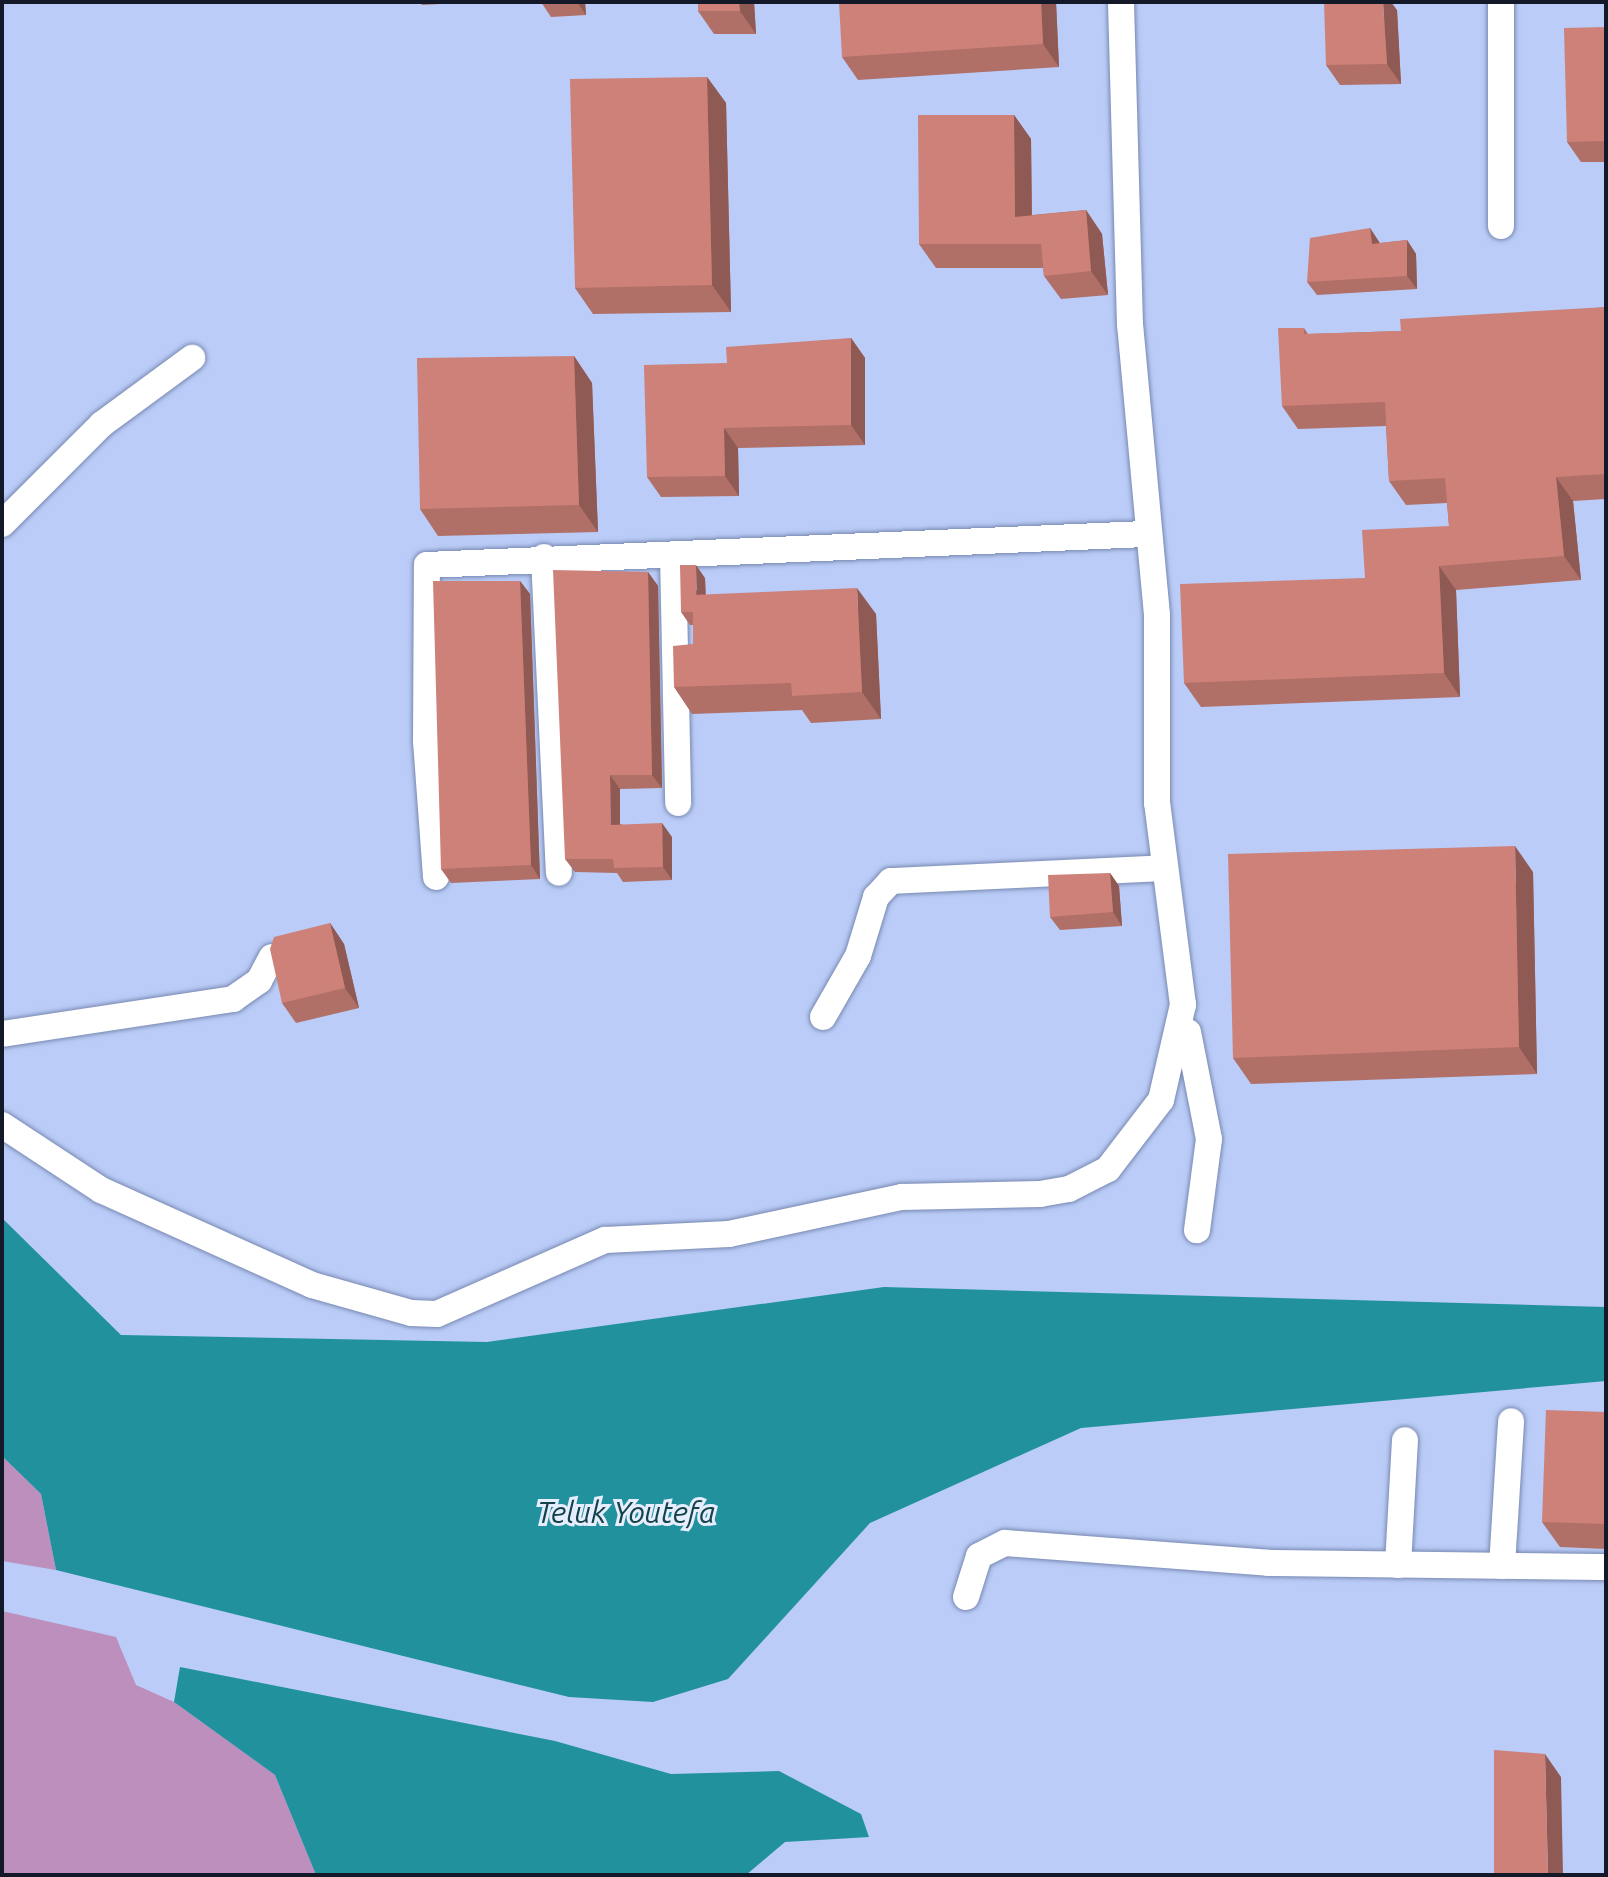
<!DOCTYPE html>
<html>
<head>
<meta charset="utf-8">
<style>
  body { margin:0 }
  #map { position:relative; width:1608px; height:1877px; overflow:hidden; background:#baccf7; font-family:Ubuntu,sans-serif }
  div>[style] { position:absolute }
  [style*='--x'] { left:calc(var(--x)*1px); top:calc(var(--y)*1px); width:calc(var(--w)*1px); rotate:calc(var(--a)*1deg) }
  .green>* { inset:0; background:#bd8fbd }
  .water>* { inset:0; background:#22919e }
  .roads { filter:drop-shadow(0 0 2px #7889b1) drop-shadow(0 0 2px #7889b1) }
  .minor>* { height:26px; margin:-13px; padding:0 13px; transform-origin:13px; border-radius:13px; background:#fff }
  .wall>* { inset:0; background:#b06f67 }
  .shaded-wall>* { inset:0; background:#905a54 }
  .building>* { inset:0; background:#cd8178 }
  span { translate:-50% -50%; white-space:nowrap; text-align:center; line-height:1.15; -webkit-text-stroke:6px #e5edff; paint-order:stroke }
  .water-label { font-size:30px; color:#144348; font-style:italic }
  .frame { position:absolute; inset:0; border:4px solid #131929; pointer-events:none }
</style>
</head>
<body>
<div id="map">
  <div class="green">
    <i style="clip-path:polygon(2px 1456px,41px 1494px,56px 1570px,2px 1561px)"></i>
    <i style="clip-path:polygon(2px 1611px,116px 1637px,136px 1685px,174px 1702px,275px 1775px,316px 1875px,2px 1875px)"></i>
  </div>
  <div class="water">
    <i style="clip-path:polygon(2px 1218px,121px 1335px,487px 1342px,884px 1287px,1606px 1307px,1606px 1381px,1081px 1428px,870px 1523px,728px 1679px,653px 1702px,569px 1697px,56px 1570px,41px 1494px,2px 1456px)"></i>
    <i style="clip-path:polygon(180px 1667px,555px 1741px,671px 1774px,779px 1771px,861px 1814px,869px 1837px,785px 1842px,746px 1875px,316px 1875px,275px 1775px,174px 1702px)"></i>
  </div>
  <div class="roads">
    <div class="minor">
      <i style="--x:1501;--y:226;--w:224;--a:-90"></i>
      <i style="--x:2;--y:524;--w:141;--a:-45"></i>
      <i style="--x:102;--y:424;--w:112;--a:-36.3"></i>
      <i style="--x:673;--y:555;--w:248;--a:88.8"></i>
      <i style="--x:544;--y:557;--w:316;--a:87.3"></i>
      <i style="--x:436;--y:877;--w:136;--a:-94.2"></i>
      <i style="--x:426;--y:741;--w:176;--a:-89.7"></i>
      <i style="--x:427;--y:565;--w:719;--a:-2.47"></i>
      <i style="--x:823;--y:1017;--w:70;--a:-60.2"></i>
      <i style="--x:858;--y:956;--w:62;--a:-73"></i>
      <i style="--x:876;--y:897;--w:22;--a:-47"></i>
      <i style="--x:891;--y:881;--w:271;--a:-2.7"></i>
      <i style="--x:1188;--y:1032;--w:109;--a:78.9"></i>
      <i style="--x:1209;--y:1139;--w:92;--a:97.5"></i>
      <i style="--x:2;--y:1034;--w:234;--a:-8.6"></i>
      <i style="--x:233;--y:999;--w:32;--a:-35"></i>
      <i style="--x:259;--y:981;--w:27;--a:-62"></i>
      <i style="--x:2;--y:1125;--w:118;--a:33.3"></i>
      <i style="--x:101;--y:1190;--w:231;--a:24.2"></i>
      <i style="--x:312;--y:1285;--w:103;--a:15.8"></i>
      <i style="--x:411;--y:1313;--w:26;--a:2"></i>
      <i style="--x:437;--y:1314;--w:184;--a:-23.8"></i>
      <i style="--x:605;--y:1240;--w:124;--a:-2.8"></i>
      <i style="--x:729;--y:1234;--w:177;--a:-12.1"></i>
      <i style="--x:902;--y:1197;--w:138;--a:-1.2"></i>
      <i style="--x:1040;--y:1194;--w:29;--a:-10"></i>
      <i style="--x:1069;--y:1189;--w:44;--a:-27.1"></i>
      <i style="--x:1108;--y:1169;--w:87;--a:-52.5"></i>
      <i style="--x:1161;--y:1100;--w:98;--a:-77"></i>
      <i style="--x:1183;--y:1005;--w:204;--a:-97.3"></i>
      <i style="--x:1157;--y:803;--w:188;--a:-90"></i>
      <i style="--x:1157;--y:615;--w:291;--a:-95.3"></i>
      <i style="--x:1130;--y:325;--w:323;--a:-91.6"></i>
      <i style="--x:1398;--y:1565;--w:125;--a:-86.8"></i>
      <i style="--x:1502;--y:1566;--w:145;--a:-86.4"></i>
      <i style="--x:966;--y:1597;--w:43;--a:-72.4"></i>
      <i style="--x:979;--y:1556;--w:29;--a:-27"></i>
      <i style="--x:1005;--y:1543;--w:264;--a:4.3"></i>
      <i style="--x:1268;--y:1563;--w:338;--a:0.7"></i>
    </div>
  </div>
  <div class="wall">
    <i style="clip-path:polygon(420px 2px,477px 2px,422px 5px)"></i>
    <i style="clip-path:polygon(541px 2px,585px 2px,586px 15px,551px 17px)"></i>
    <i style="clip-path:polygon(698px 2px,754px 2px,756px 34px,714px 34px,698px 11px)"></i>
    <i style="clip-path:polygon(1056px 2px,1059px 67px,858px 80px,842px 57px)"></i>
    <i style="clip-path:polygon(1397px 10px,1401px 84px,1340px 85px,1326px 65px)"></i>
    <i style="clip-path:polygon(1606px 27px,1606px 162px,1581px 162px,1567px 142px)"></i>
    <i style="clip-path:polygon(707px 77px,726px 103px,731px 312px,593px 314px,575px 288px)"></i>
    <i style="clip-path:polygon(1014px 115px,1031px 139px,1032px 215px,1086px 210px,1102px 234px,1108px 295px,1061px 299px,1044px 276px,1043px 268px,936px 268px,919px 244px)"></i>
    <i style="clip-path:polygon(1370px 228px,1380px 243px,1407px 240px,1416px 254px,1417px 289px,1317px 295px,1307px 282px)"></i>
    <i style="clip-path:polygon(1606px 307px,1606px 499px,1573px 501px,1581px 580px,1456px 590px,1460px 697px,1201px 707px,1184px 683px,1365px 578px,1449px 526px,1447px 503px,1406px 505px,1389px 481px,1386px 426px,1298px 429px,1282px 406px,1304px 328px,1308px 334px,1401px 331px)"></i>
    <i style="clip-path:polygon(851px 338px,865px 358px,865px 445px,738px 448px,739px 496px,661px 497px,647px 477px,727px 363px)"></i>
    <i style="clip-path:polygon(574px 356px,592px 383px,598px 532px,438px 536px,420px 509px)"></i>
    <i style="clip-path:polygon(648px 572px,658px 586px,662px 788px,620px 789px,620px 824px,672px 837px,672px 880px,623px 882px,617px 873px,575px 872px,565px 859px)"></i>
    <i style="clip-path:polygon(705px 578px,706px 595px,876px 614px,881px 719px,811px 723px,802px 710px,692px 714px,674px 687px,693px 644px,693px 625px,690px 625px,681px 612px)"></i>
    <i style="clip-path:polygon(520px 581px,530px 594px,540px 879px,451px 883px,441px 869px)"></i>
    <i style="clip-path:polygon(1533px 872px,1537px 1074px,1251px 1084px,1233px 1058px)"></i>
    <i style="clip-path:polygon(1110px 873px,1119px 886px,1122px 926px,1060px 930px,1050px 917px)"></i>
    <i style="clip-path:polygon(330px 923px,344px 944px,359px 1008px,296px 1023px,282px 1003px)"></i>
    <i style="clip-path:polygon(1606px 1412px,1606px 1549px,1560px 1547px,1542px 1522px)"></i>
  </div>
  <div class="shaded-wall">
    <i style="clip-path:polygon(577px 2px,585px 2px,586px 15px)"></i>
    <i style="clip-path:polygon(739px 2px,754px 2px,756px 34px,740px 11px)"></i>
    <i style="clip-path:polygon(1041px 2px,1056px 2px,1059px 67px,1043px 44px)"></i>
    <i style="clip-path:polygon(1383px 2px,1391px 2px,1397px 10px,1401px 84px,1387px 64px)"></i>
    <i style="clip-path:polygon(707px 77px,726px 103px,731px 312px,712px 285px)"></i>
    <i style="clip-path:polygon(1014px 115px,1031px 139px,1032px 240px,1015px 217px)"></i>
    <i style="clip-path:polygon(1086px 210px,1102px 234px,1108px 295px,1091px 271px)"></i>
    <i style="clip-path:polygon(1370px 228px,1379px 242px,1382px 257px,1372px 244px)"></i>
    <i style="clip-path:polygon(1407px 240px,1416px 254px,1417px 289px,1407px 276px)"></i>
    <i style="clip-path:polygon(851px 338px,865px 358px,865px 445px,851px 425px)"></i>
    <i style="clip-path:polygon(574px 356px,592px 383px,598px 532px,579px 505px)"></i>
    <i style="clip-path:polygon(724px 428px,738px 448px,739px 496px,725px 476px)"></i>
    <i style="clip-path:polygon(1556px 477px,1573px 501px,1581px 580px,1564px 556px)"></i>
    <i style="clip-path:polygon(696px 565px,705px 578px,706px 625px,697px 612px)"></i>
    <i style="clip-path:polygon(1439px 566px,1456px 590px,1460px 697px,1444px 673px)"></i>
    <i style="clip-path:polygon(648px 572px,658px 586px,662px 788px,652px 775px)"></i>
    <i style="clip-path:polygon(520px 581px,530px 594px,540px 879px,531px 865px)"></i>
    <i style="clip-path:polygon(857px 588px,876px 614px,881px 719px,862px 692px)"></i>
    <i style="clip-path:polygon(610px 775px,620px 789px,620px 838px,611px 825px)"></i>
    <i style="clip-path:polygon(662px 823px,672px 837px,672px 880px,663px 867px)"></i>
    <i style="clip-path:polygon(1515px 846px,1533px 872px,1537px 1074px,1519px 1047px)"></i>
    <i style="clip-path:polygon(1110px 873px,1119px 886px,1122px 926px,1113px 912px)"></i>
    <i style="clip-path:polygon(330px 923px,344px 944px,359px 1008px,345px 988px)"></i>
    <i style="clip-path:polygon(1545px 1754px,1561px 1777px,1563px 1875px,1548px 1875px)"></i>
  </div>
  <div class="building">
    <i style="clip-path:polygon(698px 2px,739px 2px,740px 11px,698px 11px)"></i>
    <i style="clip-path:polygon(839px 2px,1041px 2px,1043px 44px,842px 57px)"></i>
    <i style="clip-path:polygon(1324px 2px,1383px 2px,1387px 64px,1326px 65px)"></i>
    <i style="clip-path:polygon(1606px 27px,1606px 141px,1567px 142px,1564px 28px)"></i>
    <i style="clip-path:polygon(707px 77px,712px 285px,575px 288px,570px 79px)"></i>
    <i style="clip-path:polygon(918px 115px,1014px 115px,1015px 217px,1086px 210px,1091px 271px,1044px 276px,1041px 244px,919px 244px)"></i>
    <i style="clip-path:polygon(1370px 228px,1372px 244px,1407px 240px,1407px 276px,1307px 282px,1310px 238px)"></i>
    <i style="clip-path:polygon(1606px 307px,1606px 474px,1556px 477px,1564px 556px,1439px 566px,1444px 673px,1184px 683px,1180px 584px,1365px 578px,1362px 530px,1449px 526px,1445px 478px,1389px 481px,1385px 402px,1282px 406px,1278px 328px,1304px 328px,1304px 334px,1401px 331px,1400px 319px)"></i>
    <i style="clip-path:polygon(851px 338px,851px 425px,724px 428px,725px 476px,647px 477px,644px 365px,727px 363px,726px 347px)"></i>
    <i style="clip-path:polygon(574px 356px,579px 505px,420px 509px,417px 358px)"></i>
    <i style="clip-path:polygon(680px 565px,696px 565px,696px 595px,693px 595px,693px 612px,681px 612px)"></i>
    <i style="clip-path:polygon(553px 570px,648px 572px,652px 775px,610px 775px,611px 825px,662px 823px,663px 867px,614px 868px,613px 859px,565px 859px)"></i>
    <i style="clip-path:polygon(433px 581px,520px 581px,531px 865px,441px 869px)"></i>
    <i style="clip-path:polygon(857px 588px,862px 692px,792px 696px,791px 683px,674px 687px,673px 646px,693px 644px,693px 595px)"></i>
    <i style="clip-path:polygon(1515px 846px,1519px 1047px,1233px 1058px,1228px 854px)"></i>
    <i style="clip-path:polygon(1110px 873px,1113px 912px,1050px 917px,1048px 875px)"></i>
    <i style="clip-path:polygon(330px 923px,345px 988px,282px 1003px,270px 949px,274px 937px)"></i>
    <i style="clip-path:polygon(1546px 1410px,1606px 1412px,1606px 1524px,1542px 1522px)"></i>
    <i style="clip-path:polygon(1494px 1750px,1545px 1754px,1548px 1875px,1494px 1875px)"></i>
  </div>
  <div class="water-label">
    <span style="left:626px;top:1512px">Teluk Youtefa</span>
  </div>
  <div class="frame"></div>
</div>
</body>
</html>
